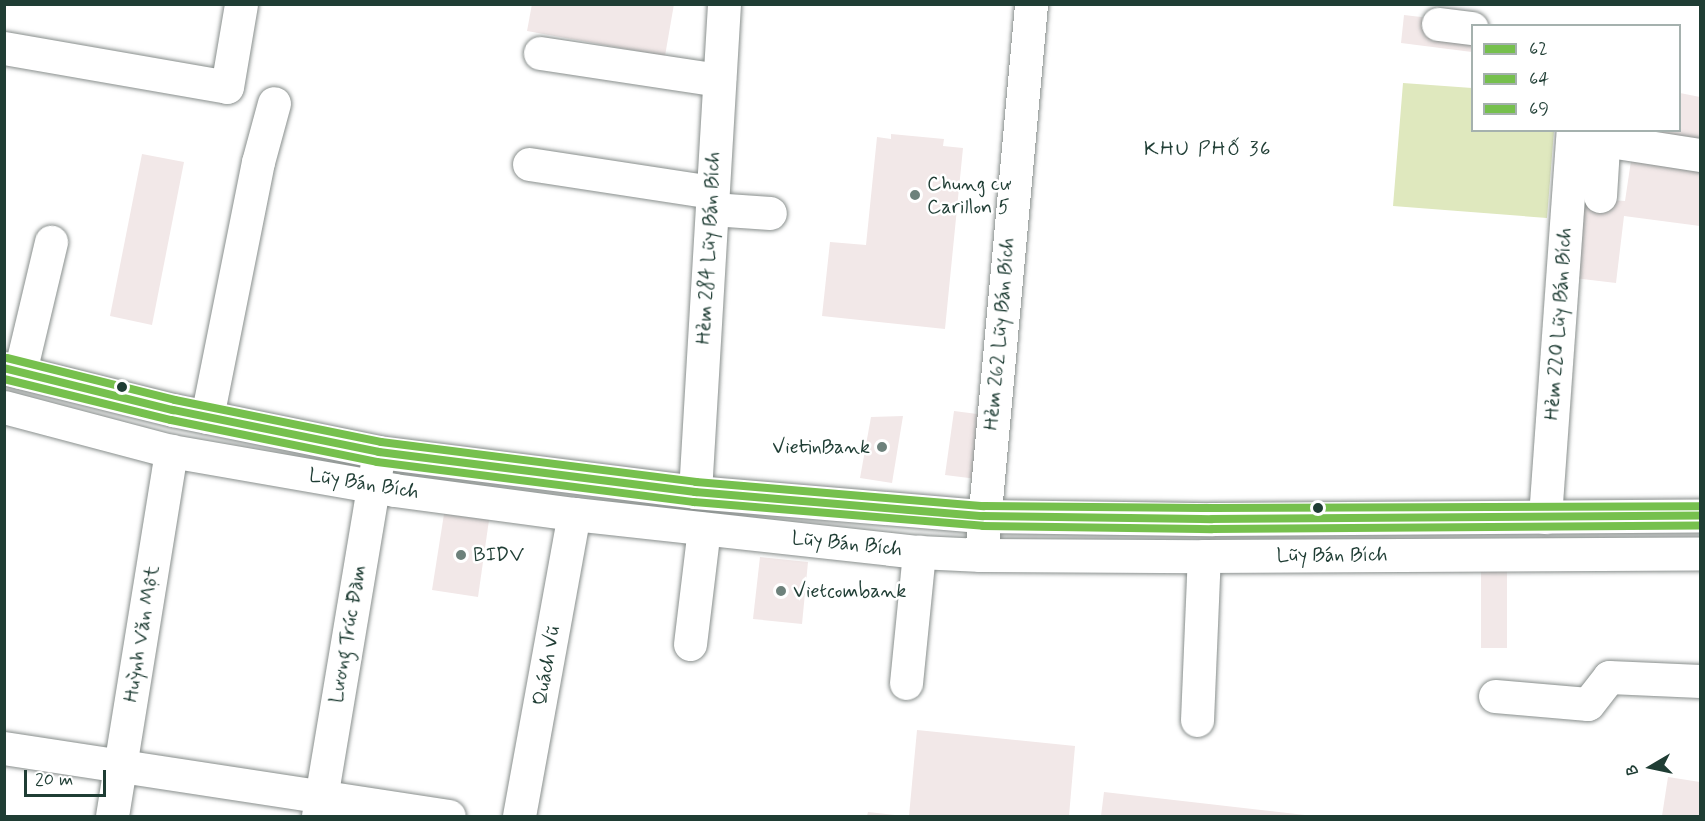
<!DOCTYPE html>
<html>
<head>
<meta charset="utf-8">
<style>
  body { margin:0 }
  #map { position:relative; width:1705px; height:821px; overflow:hidden; background:#fff; font-family:Mynerve,sans-serif }
  div>[style] { position:absolute }
  [style*='--x'] { left:calc(var(--x)*1px); top:calc(var(--y)*1px); width:calc(var(--w)*1px); rotate:calc(var(--a)*1deg) }
  .green>* { inset:0; background:#dfe8be }
  .building>* { inset:0; background:#f2e8e8 }
  .roads { filter:drop-shadow(0 0 2px #898f8d) drop-shadow(0 0 2px #898f8d) }
  .minor>* { height:33px; margin:-16.5px; padding:0 16.5px; transform-origin:16.5px; border-radius:16.5px; background:#fff }
  .major>* { height:33px; margin:-16.5px; padding:0 16.5px; transform-origin:16.5px; border-radius:16.5px; background:#fff }
  .bus-1>* { height:8px; margin:-4px; padding:0 4px; transform-origin:4px; border-radius:4px; background:#76c04d }
  .bus-2>* { height:8px; margin:-4px; padding:0 4px; transform-origin:4px; border-radius:4px; background:#76c04d }
  .bus-3>* { height:8px; margin:-4px; padding:0 4px; transform-origin:4px; border-radius:4px; background:#76c04d }
  .dots>* { width:16px; height:16px; translate:-50% -50%; box-sizing:border-box; border:3px solid #fff; border-radius:50% }
  span { translate:-50% -50%; white-space:nowrap; text-align:center; line-height:1.15; -webkit-text-stroke:5px #fff; paint-order:stroke }
  .poi-label { font-size:20px; color:#1f3d34 }
  .left { translate:0 -50%; text-align:left }
  .right { translate:-100% -50%; text-align:right }
  .street-label { font-size:20px; color:#1f3d34 }
  .neighbourhood-label { font-size:21px; color:#1f3d34; letter-spacing:1.5px }
  .frame { position:absolute; inset:0; border:6px solid #1f3d34; pointer-events:none }
  .legend { position:absolute; left:1471px; top:24px; width:210px; height:108px; box-sizing:border-box; background:#fff; border:2px solid #a5b1ae; margin:0; padding:8px 10px; list-style:none; font-size:18px; color:#1f3d34 }
  .legend li { display:flex; align-items:center; gap:12px; height:30px }
  .legend b { width:30px; border:2px solid #a5b1ae }
  .north { position:absolute; left:1621px; top:737px; width:60px; height:60px; -webkit-text-stroke:4px #fff; paint-order:stroke; rotate:261deg; font-size:16px; font-weight:700; line-height:24px; text-align:center; color:#1f3d34 }
  .north::after { content:''; display:block; margin:auto; width:21px; height:27px; background:#1f3d34; clip-path:polygon(50% 0,100% 100%,50% 72%,0 100%) }
  .scale { position:absolute; left:24px; top:770px; width:82px; height:27px; box-sizing:border-box; border:3px solid #1f3d34; border-top:0; padding-left:8px; font-size:18px; line-height:21px; white-space:nowrap; color:#1f3d34; -webkit-text-stroke:4px #fff; paint-order:stroke }
</style>
</head>
<body>
<div id="map">
  <div class="green">
    <i style="clip-path:polygon(1403px 83px,1472px 88px,1472px 130px,1554px 131px,1547px 218px,1393px 206px)"></i>
  </div>
  <div class="building">
    <i style="clip-path:polygon(532px 4px,674px 4px,665px 56px,527px 31px)"></i>
    <i style="clip-path:polygon(1404px 15px,1481px 24px,1472px 26px,1472px 52px,1401px 43px)"></i>
    <i style="clip-path:polygon(1680px 93px,1700px 97px,1700px 141px,1645px 130px,1680px 130px)"></i>
    <i style="clip-path:polygon(891px 134px,944px 139px,943px 146px,963px 148px,945px 329px,822px 316px,830px 242px,866px 245px,877px 137px,891px 139px)"></i>
    <i style="clip-path:polygon(142px 154px,184px 162px,152px 325px,110px 316px)"></i>
    <i style="clip-path:polygon(1632px 154px,1700px 164px,1700px 226px,1624px 216px,1616px 283px,1574px 278px,1583px 198px,1625px 201px)"></i>
    <i style="clip-path:polygon(954px 411px,985px 415px,977px 479px,945px 475px)"></i>
    <i style="clip-path:polygon(903px 416px,892px 483px,860px 478px,871px 417px)"></i>
    <i style="clip-path:polygon(444px 514px,489px 520px,478px 597px,432px 590px)"></i>
    <i style="clip-path:polygon(760px 557px,808px 562px,802px 624px,753px 619px)"></i>
    <i style="clip-path:polygon(1481px 570px,1507px 570px,1507px 648px,1481px 648px)"></i>
    <i style="clip-path:polygon(917px 730px,1075px 746px,1069px 816px,909px 816px)"></i>
    <i style="clip-path:polygon(1668px 777px,1700px 782px,1700px 816px,1662px 816px)"></i>
    <i style="clip-path:polygon(1104px 792px,1305px 815px,1305px 816px,1101px 816px)"></i>
    <i style="clip-path:polygon(868px 812px,895px 815px,895px 816px,867px 816px)"></i>
  </div>
  <div class="roads">
    <div class="minor">
      <i style="--x:1438;--y:24;--w:34;--a:7"></i>
      <i style="--x:4;--y:48;--w:226;--a:9.9"></i>
      <i style="--x:227;--y:87;--w:84;--a:-80.4"></i>
      <i style="--x:540;--y:53;--w:181;--a:8.6"></i>
      <i style="--x:1603;--y:140;--w:98;--a:8.8"></i>
      <i style="--x:529;--y:164;--w:185;--a:8.7"></i>
      <i style="--x:1600;--y:196;--w:66;--a:-86.5"></i>
      <i style="--x:712;--y:209;--w:58;--a:3.9"></i>
      <i style="--x:20;--y:372;--w:134;--a:-76.6"></i>
      <i style="--x:207;--y:417;--w:260;--a:-78.7"></i>
      <i style="--x:258;--y:162;--w:61;--a:-74.8"></i>
      <i style="--x:695;--y:492;--w:489;--a:-86.6"></i>
      <i style="--x:1545;--y:517;--w:388;--a:-85.9"></i>
      <i style="--x:981;--y:555;--w:553;--a:-84.81"></i>
      <i style="--x:690;--y:644;--w:116;--a:-83.1"></i>
      <i style="--x:906;--y:683;--w:132;--a:-84.3"></i>
      <i style="--x:1495;--y:696;--w:93;--a:4.9"></i>
      <i style="--x:1588;--y:704;--w:34;--a:-52"></i>
      <i style="--x:1609;--y:677;--w:91;--a:2.5"></i>
      <i style="--x:1197;--y:720;--w:164;--a:-87.6"></i>
      <i style="--x:4;--y:748;--w:450;--a:8.7"></i>
      <i style="--x:112;--y:816;--w:370;--a:-80.8"></i>
      <i style="--x:318;--y:816;--w:364;--a:-80.5"></i>
      <i style="--x:519;--y:816;--w:307;--a:-79.7"></i>
    </div>
    <div class="major">
      <i style="--x:4;--y:368;--w:174;--a:14"></i>
      <i style="--x:173;--y:410;--w:210;--a:11.5"></i>
      <i style="--x:379;--y:452;--w:319;--a:7.2"></i>
      <i style="--x:695;--y:492;--w:289;--a:4.8"></i>
      <i style="--x:983;--y:516;--w:229;--a:0.8"></i>
      <i style="--x:1212;--y:519;--w:488;--a:-0.4"></i>
      <i style="--x:4;--y:407;--w:173;--a:14.8"></i>
      <i style="--x:171;--y:451;--w:226;--a:9.9"></i>
      <i style="--x:394;--y:490;--w:182;--a:7.6"></i>
      <i style="--x:574;--y:514;--w:347;--a:6.3"></i>
      <i style="--x:919;--y:552;--w:62;--a:2.8"></i>
      <i style="--x:981;--y:555;--w:223;--a:0.3"></i>
      <i style="--x:1204;--y:556;--w:496;--a:-0.3"></i>
    </div>
  </div>
  <div class="bus-1">
    <i style="--x:4;--y:368;--w:174;--a:14"></i>
    <i style="--x:173;--y:410;--w:210;--a:11.5"></i>
    <i style="--x:379;--y:452;--w:319;--a:7.2"></i>
    <i style="--x:695;--y:492;--w:289;--a:4.8"></i>
    <i style="--x:983;--y:516;--w:229;--a:0.8"></i>
    <i style="--x:1212;--y:519;--w:488;--a:-0.4"></i>
  </div>
  <div class="bus-2">
    <i style="--x:4;--y:379;--w:172;--a:13.8"></i>
    <i style="--x:171;--y:420;--w:210;--a:11.5"></i>
    <i style="--x:377;--y:462;--w:320;--a:7.2"></i>
    <i style="--x:694;--y:502;--w:290;--a:4.7"></i>
    <i style="--x:983;--y:526;--w:229;--a:0.8"></i>
    <i style="--x:1212;--y:529;--w:488;--a:-0.4"></i>
  </div>
  <div class="bus-3">
    <i style="--x:7;--y:358;--w:173;--a:14"></i>
    <i style="--x:175;--y:400;--w:210;--a:11.5"></i>
    <i style="--x:381;--y:442;--w:318;--a:7.2"></i>
    <i style="--x:696;--y:482;--w:289;--a:4.8"></i>
    <i style="--x:984;--y:506;--w:228;--a:0.5"></i>
    <i style="--x:1212;--y:508;--w:488;--a:-0.2"></i>
  </div>
  <div class="dots">
    <i style="left:915px;top:195px;background:#6d817b"></i>
    <i style="left:122px;top:387px;background:#1f3d34"></i>
    <i style="left:882px;top:447px;background:#6d817b"></i>
    <i style="left:1318px;top:508px;background:#1f3d34"></i>
    <i style="left:461px;top:555px;background:#6d817b"></i>
    <i style="left:781px;top:591px;background:#6d817b"></i>
  </div>
  <div class="poi-label">
    <span class="left" style="left:927px;top:196px">Chung cư<br>Carillon 5</span>
    <span class="right" style="left:870px;top:447px">VietinBank</span>
    <span class="left" style="left:473px;top:555px">BIDV</span>
    <span class="left" style="left:793px;top:591px">Vietcombank</span>
  </div>
  <div class="street-label">
    <span style="left:709px;top:248px;rotate:-87deg">Hẻm 284 Lũy Bán Bích</span>
    <span style="left:1559px;top:324px;rotate:-86deg">Hẻm 220 Lũy Bán Bích</span>
    <span style="left:1000px;top:334px;rotate:-85deg">Hẻm 262 Lũy Bán Bích</span>
    <span style="left:364px;top:484px;rotate:9deg">Lũy Bán Bích</span>
    <span style="left:847px;top:544px;rotate:6deg">Lũy Bán Bích</span>
    <span style="left:1332px;top:555px">Lũy Bán Bích</span>
    <span style="left:142px;top:634px;rotate:-81deg">Huỳnh Văn Một</span>
    <span style="left:348px;top:634px;rotate:-80deg">Lương Trúc Đàm</span>
    <span style="left:547px;top:666px;rotate:-80deg">Quách Vũ</span>
  </div>
  <div class="neighbourhood-label">
    <span style="left:1208px;top:149px">KHU PHỐ 36</span>
  </div>
  <div class="frame"></div>
  <ul class="legend">
  <li><b style="height:8px;background:#76c04d"></b>62</li>
  <li><b style="height:8px;background:#76c04d"></b>64</li>
  <li><b style="height:8px;background:#76c04d"></b>69</li>
  </ul>
  <div class="north">B</div>
  <div class="scale">20 m</div>
</div>
</body>
</html>
